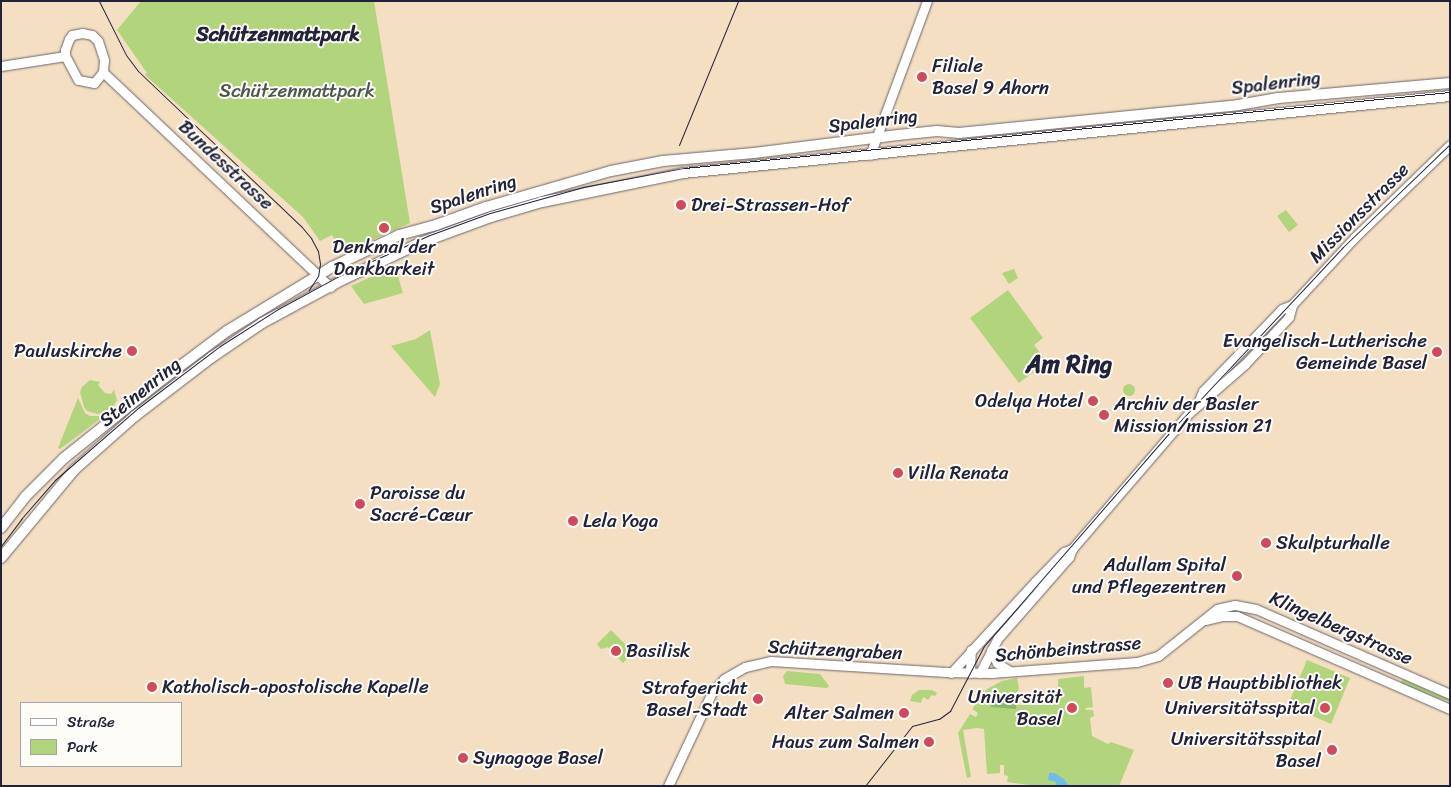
<!DOCTYPE html>
<html>
<head>
<meta charset="utf-8">
<style>
  body { margin:0 }
  #map { position:relative; width:1451px; height:787px; overflow:hidden; background:#f4dfc2; font-family:Sriracha,sans-serif }
  div>[style] { position:absolute }
  [style*='--x'] { left:calc(var(--x)*1px); top:calc(var(--y)*1px); width:calc(var(--w)*1px); rotate:calc(var(--a)*1deg) }
  .green>* { inset:0; background:#b1d47d }
  .round { border-radius:50% }
  .forest>* { inset:0; background:#8cb66c }
  .water>* { inset:0; background:#6ebce9 }
  .roads { filter:drop-shadow(0 0 1px #6c646a) drop-shadow(0 0 1px #6c646a) }
  .secondary>* { height:9px; margin:-4.5px; padding:0 4.5px; transform-origin:4.5px; border-radius:4.5px; background:#fff }
  .primary>* { height:10px; margin:-5px; padding:0 5px; transform-origin:5px; border-radius:5px; background:#fff }
  .tram>* { height:1px; margin:-0.5px; padding:0 0.5px; transform-origin:0.5px; border-radius:0.5px; background:#22223b }
  .dots>* { width:14px; height:14px; translate:-50% -50%; box-sizing:border-box; border:2px solid #fdfcf7; border-radius:50% }
  span { translate:-50% -50%; white-space:nowrap; text-align:center; line-height:1.15; -webkit-text-stroke:4px #fdfcf7; paint-order:stroke }
  .poi-label { font-size:19px; color:#22223b }
  .left { translate:0 -50%; text-align:left }
  .right { translate:-100% -50%; text-align:right }
  .street-label { font-size:19px; color:#22223b }
  .park-label { font-size:19px; color:#4d574f }
  .neighbourhood-label { font-size:20px; color:#22223b; font-weight:700 }
  .district-label { font-size:24px; color:#22223b; font-weight:700 }
  .frame { position:absolute; inset:0; border:2px solid #22223b; pointer-events:none }
  .legend { position:absolute; left:20px; top:702px; width:162px; height:65px; box-sizing:border-box; background:#fdfcf7; border:1px solid #a5a5ac; margin:0; padding:6px 9px; list-style:none; font-size:15px; color:#22223b }
  .legend li { display:flex; align-items:center; gap:10px; height:25px }
  .legend b { width:25px; border:1px solid #a5a5ac }
</style>
</head>
<body>
<div id="map">
  <div class="green">
    <i style="clip-path:polygon(141px 1px,374px 1px,410px 223px,343px 253px,332px 235px,320px 241px,303px 217px,145px 75px,147px 73px,117px 30px)"></i>
    <i style="clip-path:polygon(1286px 210px,1298px 225px,1289px 232px,1277px 216px)"></i>
    <i style="clip-path:polygon(395px 266px,403px 293px,364px 304px,351px 286px)"></i>
    <i style="clip-path:polygon(1014px 269px,1018px 278px,1009px 284px,1002px 273px)"></i>
    <i style="clip-path:polygon(1008px 290px,1043px 338px,1034px 345px,1047px 362px,1019px 383px,970px 318px)"></i>
    <i style="clip-path:polygon(430px 330px,440px 384px,435px 397px,391px 346px,416px 339px)"></i>
    <i style="clip-path:polygon(90px 380px,100px 382px,98px 385px,105px 393px,111px 394px,114px 390px,117px 400px,112px 409px,98px 414px,87px 411px,84px 407px,80px 392px,82px 387px)"></i>
    <i class="round" style="left:1123px;top:384px;width:12px;height:12px"></i>
    <i style="clip-path:polygon(78px 398px,85px 413px,90px 416px,104px 416px,60px 449px,58px 448px)"></i>
    <i style="clip-path:polygon(611px 630px,633px 652px,623px 663px,608px 647px,601px 649px,597px 644px)"></i>
    <i style="clip-path:polygon(1307px 660px,1350px 678px,1331px 724px,1288px 705px)"></i>
    <i style="clip-path:polygon(787px 671px,820px 674px,829px 686px,827px 688px,785px 684px,783px 676px)"></i>
    <i style="clip-path:polygon(1084px 676px,1084px 688px,1091px 687px,1093px 707px,1085px 708px,1086px 710px,1093px 710px,1094px 716px,1090px 718px,1092px 736px,1108px 744px,1111px 742px,1134px 750px,1119px 786px,1037px 786px,1007px 782px,1008px 776px,1004px 775px,1004px 765px,1000px 765px,1000px 773px,987px 774px,984px 729px,977px 728px,963px 730px,971px 777px,967px 778px,958px 733px,970px 714px,976px 717px,978px 713px,972px 709px,987px 689px,1002px 681px,1017px 678px,1019px 689px,1017px 694px,1019px 705px,1046px 705px,1046px 702px,1059px 702px,1058px 679px)"></i>
    <i style="clip-path:polygon(1403px 678px,1450px 698px,1450px 702px,1400px 686px)"></i>
    <i style="clip-path:polygon(919px 690px,932px 690px,937px 693px,935px 696px,932px 695px,928px 700px,923px 697px,921px 703px,910px 701px,912px 695px)"></i>
  </div>
  <div class="forest">
    <i style="clip-path:polygon(1016px 702px,1016px 709px,991px 707px,991px 703px)"></i>
  </div>
  <div class="water">
    <i style="clip-path:polygon(1049px 773px,1054px 773px,1064px 779px,1068px 785px,1056px 786px,1056px 782px,1048px 780px)"></i>
  </div>
  <div class="roads">
    <div class="secondary">
      <i style="--x:82;--y:33;--w:10;--a:11"></i>
      <i style="--x:92;--y:35;--w:8;--a:45"></i>
      <i style="--x:98;--y:41;--w:20;--a:72"></i>
      <i style="--x:104;--y:60;--w:12;--a:95"></i>
      <i style="--x:103;--y:72;--w:14;--a:129"></i>
      <i style="--x:94;--y:83;--w:16;--a:-169"></i>
      <i style="--x:78;--y:80;--w:27;--a:-118"></i>
      <i style="--x:65;--y:56;--w:6;--a:-90"></i>
      <i style="--x:65;--y:50;--w:12;--a:-70"></i>
      <i style="--x:69;--y:39;--w:5;--a:-53"></i>
      <i style="--x:72;--y:35;--w:10;--a:-11"></i>
      <i style="--x:1;--y:66;--w:65;--a:-8.9"></i>
      <i style="--x:103;--y:72;--w:313;--a:43.4"></i>
      <i style="--x:870;--y:155;--w:164;--a:-69.7"></i>
      <i style="--x:1197;--y:405;--w:15;--a:-67"></i>
      <i style="--x:1203;--y:391;--w:114;--a:-46.1"></i>
      <i style="--x:1282;--y:309;--w:11;--a:-22"></i>
      <i style="--x:1292;--y:305;--w:93;--a:-47.2"></i>
      <i style="--x:1355;--y:237;--w:132;--a:-44.1"></i>
      <i style="--x:1206;--y:620;--w:16;--a:-14"></i>
      <i style="--x:1222;--y:616;--w:15;--a:0"></i>
      <i style="--x:1237;--y:616;--w:232;--a:23.6"></i>
      <i style="--x:991;--y:650;--w:14;--a:65"></i>
      <i style="--x:997;--y:663;--w:15;--a:32"></i>
      <i style="--x:951;--y:673;--w:125;--a:-47.3"></i>
      <i style="--x:1036;--y:581;--w:40;--a:-46"></i>
      <i style="--x:1064;--y:552;--w:9;--a:-21"></i>
      <i style="--x:970;--y:673;--w:23;--a:-88"></i>
      <i style="--x:980;--y:673;--w:39;--a:-63"></i>
      <i style="--x:998;--y:638;--w:108;--a:-48.8"></i>
      <i style="--x:1069;--y:557;--w:9;--a:-69"></i>
      <i style="--x:1072;--y:549;--w:181;--a:-49.3"></i>
      <i style="--x:1190;--y:412;--w:73;--a:-41.1"></i>
      <i style="--x:1245;--y:364;--w:64;--a:-46.9"></i>
      <i style="--x:1289;--y:317;--w:12;--a:-76"></i>
      <i style="--x:668;--y:786;--w:104;--a:-64.9"></i>
      <i style="--x:712;--y:692;--w:18;--a:-47"></i>
      <i style="--x:724;--y:679;--w:24;--a:-30"></i>
      <i style="--x:745;--y:667;--w:27;--a:-13"></i>
      <i style="--x:771;--y:661;--w:175;--a:3.6"></i>
      <i style="--x:946;--y:672;--w:45;--a:1.3"></i>
      <i style="--x:991;--y:673;--w:146;--a:-4.3"></i>
      <i style="--x:1137;--y:662;--w:22;--a:-16"></i>
      <i style="--x:1158;--y:656;--w:75;--a:-38.5"></i>
      <i style="--x:1217;--y:609;--w:18;--a:-13"></i>
      <i style="--x:1235;--y:605;--w:21;--a:11"></i>
      <i style="--x:1256;--y:609;--w:212;--a:23.7"></i>
    </div>
    <div class="primary">
      <i style="--x:1;--y:528;--w:39;--a:-52"></i>
      <i style="--x:25;--y:497;--w:55;--a:-45"></i>
      <i style="--x:64;--y:458;--w:117;--a:-38.7"></i>
      <i style="--x:155;--y:385;--w:90;--a:-36.9"></i>
      <i style="--x:227;--y:331;--w:123;--a:-31.4"></i>
      <i style="--x:332;--y:267;--w:74;--a:-25.5"></i>
      <i style="--x:399;--y:235;--w:38;--a:-15"></i>
      <i style="--x:436;--y:225;--w:53;--a:-19.8"></i>
      <i style="--x:486;--y:207;--w:130;--a:-16.1"></i>
      <i style="--x:611;--y:171;--w:53;--a:-10.9"></i>
      <i style="--x:663;--y:161;--w:91;--a:-5"></i>
      <i style="--x:754;--y:153;--w:145;--a:-7.1"></i>
      <i style="--x:898;--y:135;--w:39;--a:-6"></i>
      <i style="--x:937;--y:131;--w:22;--a:5"></i>
      <i style="--x:959;--y:133;--w:280;--a:-5.7"></i>
      <i style="--x:1238;--y:105;--w:41;--a:-9.9"></i>
      <i style="--x:1278;--y:98;--w:173;--a:-5"></i>
      <i style="--x:1;--y:558;--w:116;--a:-50.3"></i>
      <i style="--x:75;--y:469;--w:80;--a:-41.5"></i>
      <i style="--x:135;--y:416;--w:97;--a:-37.5"></i>
      <i style="--x:212;--y:357;--w:60;--a:-34.2"></i>
      <i style="--x:262;--y:323;--w:91;--a:-28.3"></i>
      <i style="--x:342;--y:280;--w:86;--a:-25.4"></i>
      <i style="--x:420;--y:243;--w:76;--a:-20.1"></i>
      <i style="--x:491;--y:217;--w:53;--a:-16.4"></i>
      <i style="--x:542;--y:202;--w:144;--a:-11.6"></i>
      <i style="--x:683;--y:173;--w:771;--a:-5.73"></i>
    </div>
  </div>
  <div class="tram">
    <i style="--x:99;--y:1;--w:60;--a:63.4"></i>
    <i style="--x:126;--y:55;--w:20;--a:53"></i>
    <i style="--x:138;--y:71;--w:225;--a:43.6"></i>
    <i style="--x:301;--y:226;--w:16;--a:50"></i>
    <i style="--x:311;--y:238;--w:15;--a:62"></i>
    <i style="--x:318;--y:251;--w:13;--a:81"></i>
    <i style="--x:320;--y:264;--w:12;--a:99"></i>
    <i style="--x:318;--y:276;--w:17;--a:123"></i>
    <i style="--x:679;--y:145;--w:156;--a:-67.7"></i>
    <i style="--x:1;--y:546;--w:34;--a:-53"></i>
    <i style="--x:21;--y:519;--w:52;--a:-48.9"></i>
    <i style="--x:55;--y:480;--w:110;--a:-40.9"></i>
    <i style="--x:138;--y:408;--w:103;--a:-37.1"></i>
    <i style="--x:220;--y:346;--w:69;--a:-32.5"></i>
    <i style="--x:278;--y:309;--w:69;--a:-28.4"></i>
    <i style="--x:339;--y:276;--w:97;--a:-24.4"></i>
    <i style="--x:427;--y:236;--w:67;--a:-20.1"></i>
    <i style="--x:490;--y:213;--w:97;--a:-15.6"></i>
    <i style="--x:583;--y:187;--w:103;--a:-10.7"></i>
    <i style="--x:684;--y:168;--w:770;--a:-5.67"></i>
    <i style="--x:865;--y:786;--w:76;--a:-51.9"></i>
    <i style="--x:912;--y:726;--w:28;--a:-15"></i>
    <i style="--x:939;--y:719;--w:14;--a:-36"></i>
    <i style="--x:950;--y:711;--w:73;--a:-62.4"></i>
    <i style="--x:984;--y:646;--w:281;--a:-49"></i>
    <i style="--x:1168;--y:434;--w:256;--a:-46.9"></i>
    <i style="--x:1343;--y:247;--w:149;--a:-43.9"></i>
  </div>
  <div class="dots">
    <i style="left:922px;top:77px;background:#d1495b"></i>
    <i style="left:681px;top:205px;background:#d1495b"></i>
    <i style="left:384px;top:228px;background:#d1495b"></i>
    <i style="left:132px;top:351px;background:#d1495b"></i>
    <i style="left:1437px;top:352px;background:#d1495b"></i>
    <i style="left:1093px;top:401px;background:#d1495b"></i>
    <i style="left:1104px;top:415px;background:#d1495b"></i>
    <i style="left:898px;top:473px;background:#d1495b"></i>
    <i style="left:360px;top:504px;background:#d1495b"></i>
    <i style="left:573px;top:521px;background:#d1495b"></i>
    <i style="left:1266px;top:543px;background:#d1495b"></i>
    <i style="left:1237px;top:576px;background:#d1495b"></i>
    <i style="left:616px;top:651px;background:#d1495b"></i>
    <i style="left:1168px;top:683px;background:#d1495b"></i>
    <i style="left:152px;top:687px;background:#d1495b"></i>
    <i style="left:758px;top:699px;background:#d1495b"></i>
    <i style="left:1072px;top:708px;background:#d1495b"></i>
    <i style="left:1325px;top:708px;background:#d1495b"></i>
    <i style="left:904px;top:713px;background:#d1495b"></i>
    <i style="left:929px;top:742px;background:#d1495b"></i>
    <i style="left:1332px;top:750px;background:#d1495b"></i>
    <i style="left:463px;top:758px;background:#d1495b"></i>
  </div>
  <div class="poi-label">
    <span class="left" style="left:932px;top:77px">Filiale<br>Basel 9 Ahorn</span>
    <span class="left" style="left:691px;top:205px">Drei-Strassen-Hof</span>
    <span style="left:384px;top:258px">Denkmal der<br>Dankbarkeit</span>
    <span class="right" style="left:1427px;top:352px">Evangelisch-Lutherische<br>Gemeinde Basel</span>
    <span class="right" style="left:122px;top:351px">Pauluskirche</span>
    <span class="right" style="left:1083px;top:401px">Odelya Hotel</span>
    <span class="left" style="left:1114px;top:415px">Archiv der Basler<br>Mission/mission 21</span>
    <span class="left" style="left:908px;top:473px">Villa Renata</span>
    <span class="left" style="left:370px;top:504px">Paroisse du<br>Sacré-Cœur</span>
    <span class="left" style="left:583px;top:521px">Lela Yoga</span>
    <span class="left" style="left:1276px;top:543px">Skulpturhalle</span>
    <span class="right" style="left:1226px;top:576px">Adullam Spital<br>und Pflegezentren</span>
    <span class="left" style="left:626px;top:651px">Basilisk</span>
    <span class="left" style="left:1178px;top:683px">UB Hauptbibliothek</span>
    <span class="left" style="left:162px;top:687px">Katholisch-apostolische Kapelle</span>
    <span class="right" style="left:748px;top:699px">Strafgericht<br>Basel-Stadt</span>
    <span class="right" style="left:1062px;top:708px">Universität<br>Basel</span>
    <span class="right" style="left:1315px;top:708px">Universitätsspital</span>
    <span class="right" style="left:894px;top:713px">Alter Salmen</span>
    <span class="right" style="left:1321px;top:750px">Universitätsspital<br>Basel</span>
    <span class="right" style="left:919px;top:742px">Haus zum Salmen</span>
    <span class="left" style="left:473px;top:758px">Synagoge Basel</span>
  </div>
  <div class="street-label">
    <span style="left:1276px;top:83px;rotate:-7deg">Spalenring</span>
    <span style="left:873px;top:121px;rotate:-7deg">Spalenring</span>
    <span style="left:226px;top:165px;rotate:43deg">Bundesstrasse</span>
    <span style="left:473px;top:194px;rotate:-18deg">Spalenring</span>
    <span style="left:1359px;top:213px;rotate:-45deg">Missionsstrasse</span>
    <span style="left:140px;top:392px;rotate:-39deg">Steinenring</span>
    <span style="left:1341px;top:628px;rotate:24deg">Klingelbergstrasse</span>
    <span style="left:1068px;top:649px;rotate:-5deg">Schönbeinstrasse</span>
    <span style="left:835px;top:650px;rotate:3deg">Schützengraben</span>
  </div>
  <div class="park-label">
    <span style="left:297px;top:91px">Schützenmattpark</span>
  </div>
  <div class="neighbourhood-label">
    <span style="left:278px;top:34px">Schützenmattpark</span>
  </div>
  <div class="district-label">
    <span style="left:1069px;top:365px">Am Ring</span>
  </div>
  <div class="frame"></div>
  <ul class="legend">
  <li><b style="height:6px;background:#fff"></b>Straße</li>
  <li><b style="height:14px;background:#b1d47d"></b>Park</li>
  </ul>
</div>
</body>
</html>
